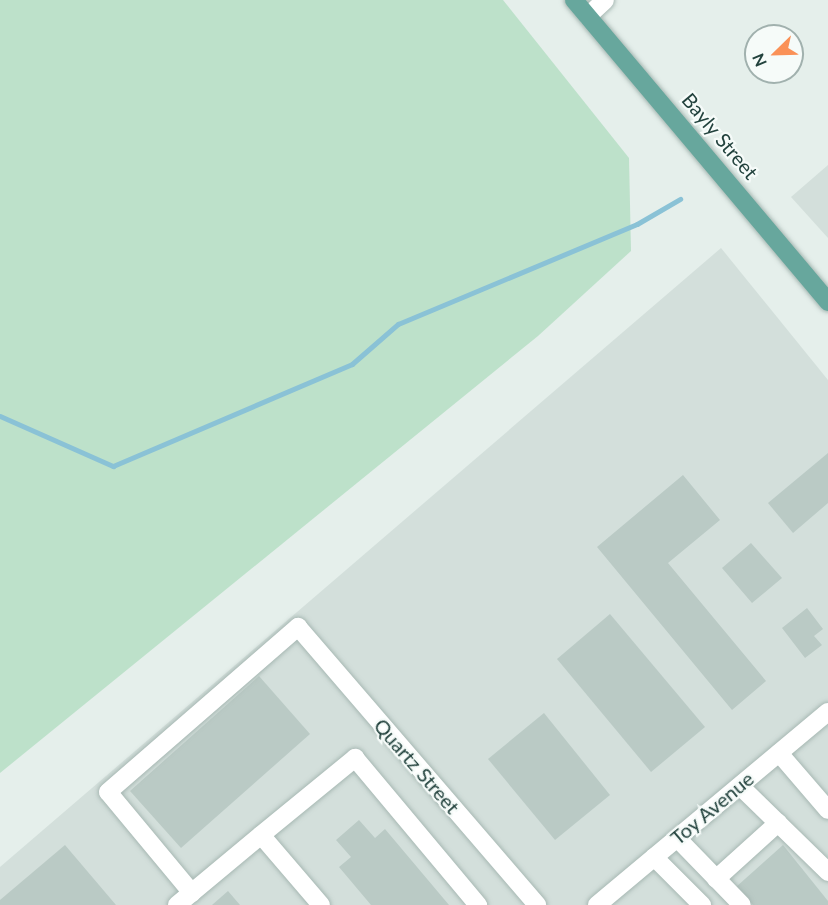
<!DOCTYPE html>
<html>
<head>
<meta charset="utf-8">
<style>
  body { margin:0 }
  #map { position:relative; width:828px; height:905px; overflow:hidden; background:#e5efeb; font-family:Lato,sans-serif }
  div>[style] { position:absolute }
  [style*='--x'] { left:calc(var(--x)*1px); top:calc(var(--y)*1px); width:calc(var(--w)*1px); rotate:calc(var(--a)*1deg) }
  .built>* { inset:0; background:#d3dfdb }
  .green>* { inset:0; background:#bde1ca }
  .stream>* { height:5px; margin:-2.5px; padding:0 2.5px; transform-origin:2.5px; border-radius:2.5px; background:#8ac2d6 }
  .building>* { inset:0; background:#bacac5 }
  .roads { filter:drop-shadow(0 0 2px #a7b8b3) drop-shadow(0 0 2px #a7b8b3) }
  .minor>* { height:18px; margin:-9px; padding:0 9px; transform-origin:9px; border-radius:9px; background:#fff }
  .major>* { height:18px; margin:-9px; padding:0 9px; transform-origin:9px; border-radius:9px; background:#67a79d }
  span { translate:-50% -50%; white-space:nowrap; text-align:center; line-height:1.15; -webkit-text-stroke:4.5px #f6fbf9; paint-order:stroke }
  .street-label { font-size:20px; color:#22423d }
  .north { position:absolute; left:744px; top:24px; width:60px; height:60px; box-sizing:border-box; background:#f6fbf9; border:2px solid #a1b1ae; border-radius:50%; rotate:247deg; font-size:16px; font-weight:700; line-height:24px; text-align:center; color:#22423d }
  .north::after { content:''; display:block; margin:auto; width:21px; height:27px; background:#fa9157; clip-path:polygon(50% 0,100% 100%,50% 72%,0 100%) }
</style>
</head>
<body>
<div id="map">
  <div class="built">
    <i style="clip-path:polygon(828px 165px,828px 238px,791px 197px)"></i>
    <i style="clip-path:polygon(721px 248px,828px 380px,828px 905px,0 905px,0 867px)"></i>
  </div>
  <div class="green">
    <i style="clip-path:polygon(0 0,503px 0,629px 158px,631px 251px,538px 336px,0 773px)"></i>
  </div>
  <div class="stream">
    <i style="--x:0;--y:416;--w:124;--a:23.9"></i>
    <i style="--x:113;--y:466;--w:260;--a:-23.1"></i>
    <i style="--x:352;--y:364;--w:61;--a:-41"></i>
    <i style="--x:398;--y:324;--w:259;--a:-22.7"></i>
    <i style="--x:637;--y:224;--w:50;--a:-30.2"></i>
  </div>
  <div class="building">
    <i style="clip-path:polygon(828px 453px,828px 503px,793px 533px,768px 503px)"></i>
    <i style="clip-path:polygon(683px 475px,720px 520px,668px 563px,766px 681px,732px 710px,597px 547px)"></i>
    <i style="clip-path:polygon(751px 543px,782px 578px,752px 603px,722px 568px)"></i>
    <i style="clip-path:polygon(807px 608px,823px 629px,814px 636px,822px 645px,805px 658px,782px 628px)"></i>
    <i style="clip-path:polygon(610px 614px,705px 727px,651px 772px,557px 659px)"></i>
    <i style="clip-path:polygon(259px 676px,310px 734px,181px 848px,130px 791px)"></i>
    <i style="clip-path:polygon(544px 713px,610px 795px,555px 840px,488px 759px)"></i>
    <i style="clip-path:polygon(359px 820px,375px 838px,385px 829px,449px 905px,371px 905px,339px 867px,351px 857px,336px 840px)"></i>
    <i style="clip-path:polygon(65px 845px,116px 905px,0 905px,0 900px)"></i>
    <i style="clip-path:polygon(783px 845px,828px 901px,828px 905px,753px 905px,736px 887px)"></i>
    <i style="clip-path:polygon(228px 891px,240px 905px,212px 905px)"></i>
  </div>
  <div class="roads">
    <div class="minor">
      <i style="--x:588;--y:16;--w:23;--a:-43"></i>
      <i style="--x:779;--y:753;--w:75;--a:49.3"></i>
      <i style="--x:740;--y:786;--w:123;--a:44.3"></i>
      <i style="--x:677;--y:838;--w:93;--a:45.9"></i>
      <i style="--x:654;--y:857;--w:68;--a:45"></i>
      <i style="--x:716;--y:879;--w:84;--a:-42.1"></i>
      <i style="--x:192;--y:893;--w:131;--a:-129.7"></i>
      <i style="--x:108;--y:792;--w:252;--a:-41"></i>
      <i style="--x:298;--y:627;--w:367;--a:49.3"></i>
      <i style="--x:177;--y:905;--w:109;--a:-39.8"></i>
      <i style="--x:321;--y:905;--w:92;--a:-130.6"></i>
      <i style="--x:261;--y:835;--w:122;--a:-39.3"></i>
      <i style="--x:355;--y:758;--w:192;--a:50.1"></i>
      <i style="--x:597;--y:905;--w:301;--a:-39.9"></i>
    </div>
    <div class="major">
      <i style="--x:574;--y:0;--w:395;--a:49.9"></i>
    </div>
  </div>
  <div class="street-label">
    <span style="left:720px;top:136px;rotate:50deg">Bayly Street</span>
    <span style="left:417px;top:766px;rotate:49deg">Quartz Street</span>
    <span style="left:712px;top:808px;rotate:-40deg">Toy Avenue</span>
  </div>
  <div class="north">N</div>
</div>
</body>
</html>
